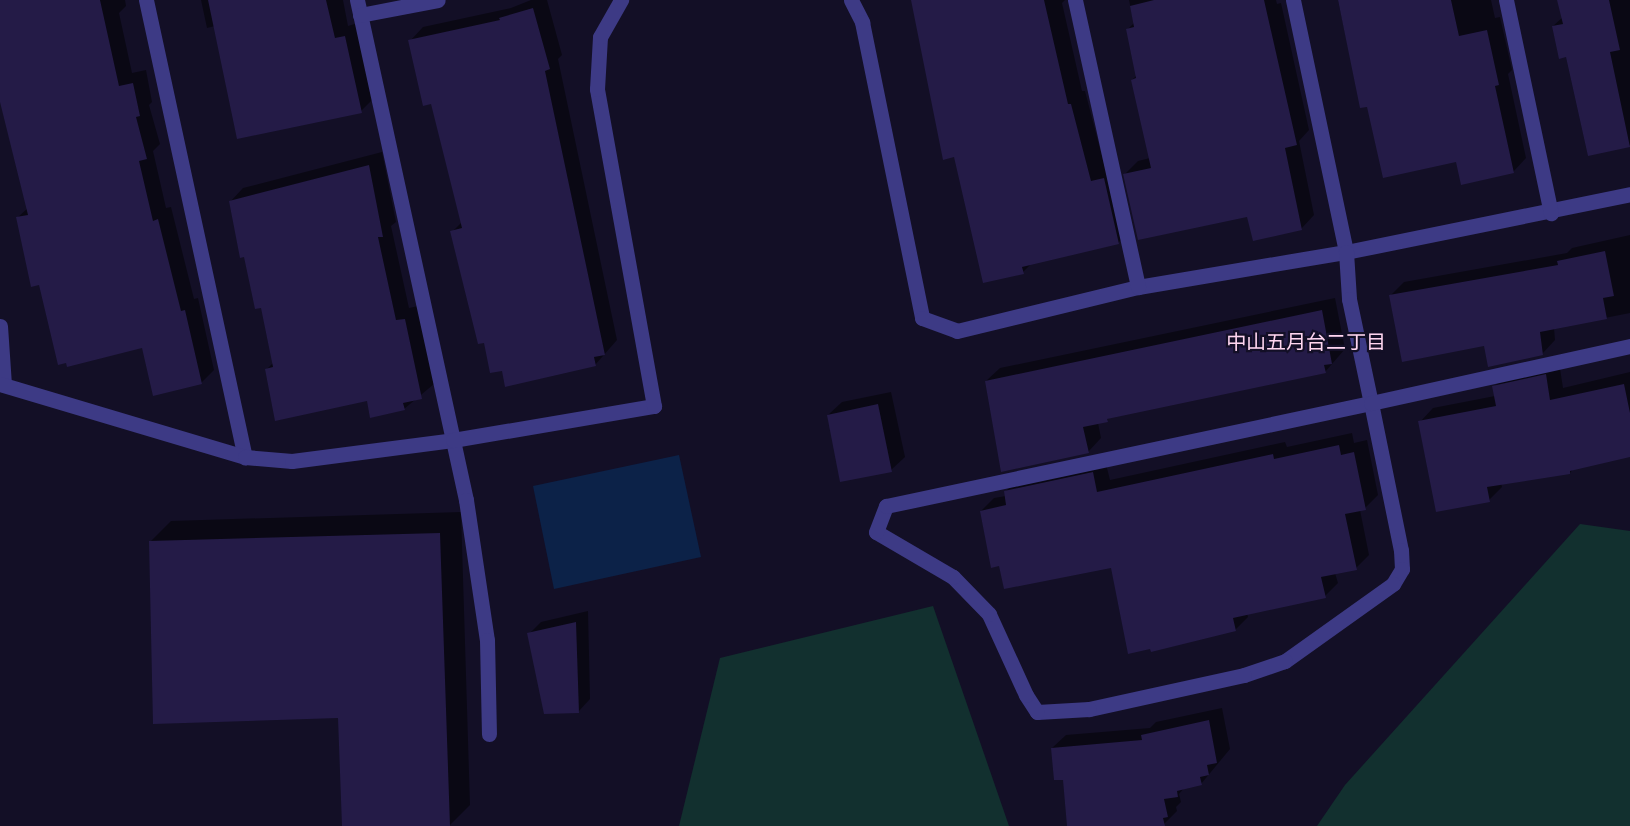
<!DOCTYPE html>
<html>
<head>
<meta charset="utf-8">
<style>
  body { margin:0 }
  #map { position:relative; width:1630px; height:826px; overflow:hidden; background:#130f26; font-family:Cabin,"Noto Sans JP",sans-serif }
  div>[style] { position:absolute }
  [style*='--x'] { left:calc(var(--x)*1px); top:calc(var(--y)*1px); width:calc(var(--w)*1px); rotate:calc(var(--a)*1deg) }
  .green>* { inset:0; background:#12302f }
  .water>* { inset:0; background:#0c2248 }
  .shadow>* { inset:0; background:#0007 }
  .building>* { inset:0; background:#241b47 }
  .minor>* { height:15px; margin:-7.5px; padding:0 7.5px; transform-origin:7.5px; border-radius:7.5px; background:#3d3a85 }
  span { translate:-50% -50%; white-space:nowrap; text-align:center; line-height:1.15; -webkit-text-stroke:4.5px #130f26; paint-order:stroke }
  .neighbourhood-label { font-size:20px; color:#ffd6f0 }
</style>
</head>
<body>
<div id="map">
  <div class="green">
    <i style="clip-path:polygon(1580px 524px,1630px 531px,1630px 826px,1317px 826px,1345px 785px)"></i>
    <i style="clip-path:polygon(933px 606px,1009px 826px,679px 826px,720px 658px)"></i>
  </div>
  <div class="water">
    <i style="clip-path:polygon(679px 455px,701px 557px,554px 589px,533px 486px)"></i>
  </div>
  <div class="shadow">
    <i style="clip-path:polygon(0 0,125px 0,126px 6px,119px 13px,132px 73px,146px 70px,152px 102px,149px 105px,160px 144px,153px 151px,166px 208px,171px 207px,194px 299px,198px 298px,214px 370px,201px 383px,40px 283px,18px 217px,28px 208px,0 96px)"></i>
    <i style="clip-path:polygon(196px 0,343px 0,348px 26px,358px 23px,374px 98px,361px 111px,215px 26px,207px 28px,201px 0)"></i>
    <i style="clip-path:polygon(531px 0,547px 0,562px 55px,558px 59px,617px 340px,595px 365px,503px 369px,485px 341px,452px 232px,462px 222px,433px 102px,410px 41px,423px 27px,511px 8px)"></i>
    <i style="clip-path:polygon(913px 0,1065px 0,1062px 3px,1082px 91px,1085px 91px,1105px 168px,1132px 229px,1118px 243px,1032px 263px,1023px 272px,955px 155px)"></i>
    <i style="clip-path:polygon(1129px 0,1276px 0,1277px 4px,1281px 3px,1309px 130px,1299px 141px,1314px 215px,1301px 229px,1249px 215px,1125px 174px,1138px 161px,1150px 158px,1132px 80px,1137px 75px,1128px 29px,1134px 23px)"></i>
    <i style="clip-path:polygon(1338px 0,1491px 0,1495px 18px,1500px 17px,1512px 70px,1508px 74px,1526px 158px,1513px 172px,1457px 160px,1368px 105px,1361px 106px)"></i>
    <i style="clip-path:polygon(1559px 0,1630px 0,1630px 145px,1590px 154px,1567px 55px,1553px 26px,1563px 17px)"></i>
    <i style="clip-path:polygon(382px 152px,396px 222px,391px 226px,409px 308px,418px 306px,434px 384px,404px 409px,266px 370px,274px 362px,262px 306px,230px 202px,243px 188px)"></i>
    <i style="clip-path:polygon(1630px 235px,1630px 313px,1554px 328px,1555px 340px,1542px 354px,1486px 344px,1391px 295px,1404px 282px,1567px 253px,1572px 248px)"></i>
    <i style="clip-path:polygon(1335px 298px,1345px 349px,1325px 372px,1111px 417px,1098px 423px,1101px 438px,1088px 452px,986px 381px,1000px 368px)"></i>
    <i style="clip-path:polygon(1559px 362px,1563px 388px,1630px 372px,1630px 454px,1574px 468px,1570px 473px,1501px 483px,1502px 487px,1489px 500px,1420px 422px,1433px 408px,1495px 396px,1494px 387px,1507px 374px)"></i>
    <i style="clip-path:polygon(891px 392px,905px 457px,891px 470px,828px 415px,842px 402px)"></i>
    <i style="clip-path:polygon(1352px 433px,1354px 443px,1367px 440px,1378px 495px,1365px 508px,1360px 510px,1369px 555px,1356px 568px,1335px 573px,1338px 583px,1325px 596px,1247px 613px,1248px 617px,1235px 630px,1112px 567px,1000px 564px,981px 511px,994px 498px,1006px 496px,1006px 491px,1019px 478px,1105px 460px,1110px 480px,1285px 442px,1287px 447px)"></i>
    <i style="clip-path:polygon(461px 512px,470px 805px,449px 826px,343px 826px,339px 717px,150px 542px,171px 521px)"></i>
    <i style="clip-path:polygon(588px 611px,590px 699px,578px 712px,529px 634px,541px 622px)"></i>
    <i style="clip-path:polygon(1222px 708px,1230px 749px,1201px 784px,1185px 787px,1179px 794px,1181px 802px,1176px 807px,1177px 811px,1164px 824px,1068px 826px,1064px 778px,1052px 748px,1066px 735px,1150px 728px,1156px 722px)"></i>
  </div>
  <div class="building">
    <i style="clip-path:polygon(0 0,100px 0,119px 86px,133px 83px,140px 116px,136px 117px,147px 159px,139px 161px,153px 221px,158px 219px,181px 311px,185px 310px,202px 384px,153px 396px,142px 348px,67px 367px,66px 363px,58px 365px,39px 285px,31px 287px,16px 217px,28px 215px,0 102px)"></i>
    <i style="clip-path:polygon(208px 0,326px 0,335px 38px,345px 36px,362px 113px,237px 139px)"></i>
    <i style="clip-path:polygon(911px 0,1044px 0,1068px 104px,1071px 104px,1091px 181px,1104px 178px,1119px 244px,1022px 267px,1024px 274px,983px 283px,954px 157px,943px 160px)"></i>
    <i style="clip-path:polygon(1154px 0,1264px 0,1297px 145px,1285px 148px,1302px 230px,1253px 241px,1247px 217px,1138px 240px,1123px 174px,1151px 168px,1131px 80px,1136px 78px,1126px 29px,1134px 27px,1130px 6px)"></i>
    <i style="clip-path:polygon(1338px 0,1451px 0,1459px 36px,1487px 30px,1499px 85px,1495px 86px,1514px 173px,1461px 185px,1456px 162px,1383px 178px,1367px 107px,1360px 108px)"></i>
    <i style="clip-path:polygon(1557px 0,1609px 0,1620px 50px,1610px 52px,1630px 147px,1588px 156px,1566px 57px,1559px 59px,1552px 26px,1563px 24px)"></i>
    <i style="clip-path:polygon(533px 8px,550px 69px,545px 71px,605px 355px,594px 357px,596px 366px,505px 387px,502px 371px,490px 373px,484px 343px,478px 344px,450px 231px,462px 228px,431px 104px,423px 106px,408px 40px,500px 20px,499px 18px)"></i>
    <i style="clip-path:polygon(369px 165px,383px 237px,378px 237px,396px 320px,405px 319px,422px 399px,403px 403px,405px 410px,370px 418px,367px 401px,275px 421px,265px 369px,273px 367px,261px 308px,255px 309px,244px 257px,240px 258px,229px 201px)"></i>
    <i style="clip-path:polygon(1605px 251px,1614px 296px,1603px 298px,1607px 319px,1540px 332px,1543px 355px,1488px 367px,1484px 346px,1402px 362px,1389px 295px,1558px 265px,1557px 261px)"></i>
    <i style="clip-path:polygon(1322px 310px,1332px 364px,1324px 365px,1326px 373px,1107px 419px,1108px 422px,1083px 427px,1089px 453px,1001px 472px,985px 381px)"></i>
    <i style="clip-path:polygon(1546px 374px,1550px 400px,1624px 384px,1630px 413px,1630px 457px,1570px 471px,1570px 474px,1487px 487px,1490px 502px,1436px 512px,1418px 421px,1496px 406px,1492px 386px)"></i>
    <i style="clip-path:polygon(878px 404px,892px 472px,840px 482px,827px 415px)"></i>
    <i style="clip-path:polygon(1339px 445px,1341px 455px,1354px 452px,1366px 510px,1345px 514px,1357px 570px,1321px 577px,1326px 598px,1233px 618px,1236px 631px,1151px 652px,1150px 649px,1128px 654px,1111px 568px,1004px 589px,999px 566px,991px 568px,980px 511px,1006px 505px,1004px 491px,1093px 472px,1097px 492px,1273px 454px,1274px 459px)"></i>
    <i style="clip-path:polygon(440px 533px,450px 826px,342px 826px,338px 718px,153px 724px,149px 541px)"></i>
    <i style="clip-path:polygon(576px 622px,579px 713px,544px 714px,527px 633px)"></i>
    <i style="clip-path:polygon(1209px 720px,1217px 763px,1207px 765px,1209px 775px,1200px 777px,1202px 785px,1177px 791px,1178px 797px,1164px 799px,1168px 817px,1163px 818px,1165px 826px,1067px 826px,1063px 780px,1054px 780px,1051px 748px,1142px 740px,1141px 735px)"></i>
  </div>
  <div class="minor">
    <i style="--x:146;--y:0;--w:468;--a:77.8"></i>
    <i style="--x:357;--y:0;--w:512;--a:77.7"></i>
    <i style="--x:466;--y:500;--w:142;--a:81.5"></i>
    <i style="--x:487;--y:640;--w:94;--a:88.8"></i>
    <i style="--x:851;--y:0;--w:25;--a:63"></i>
    <i style="--x:862;--y:22;--w:302;--a:78.5"></i>
    <i style="--x:922;--y:318;--w:37;--a:20"></i>
    <i style="--x:957;--y:331;--w:186;--a:-13.7"></i>
    <i style="--x:1138;--y:287;--w:211;--a:-9.6"></i>
    <i style="--x:1346;--y:252;--w:290;--a:-11.5"></i>
    <i style="--x:1075;--y:0;--w:294;--a:77.6"></i>
    <i style="--x:1293;--y:0;--w:258;--a:78.1"></i>
    <i style="--x:1346;--y:252;--w:47;--a:86.3"></i>
    <i style="--x:1349;--y:299;--w:106;--a:78.1"></i>
    <i style="--x:1371;--y:403;--w:150;--a:78.5"></i>
    <i style="--x:1401;--y:550;--w:19;--a:87"></i>
    <i style="--x:1402;--y:569;--w:17;--a:121"></i>
    <i style="--x:1393;--y:584;--w:133;--a:144.5"></i>
    <i style="--x:1285;--y:661;--w:43;--a:161.1"></i>
    <i style="--x:1244;--y:675;--w:159;--a:167.6"></i>
    <i style="--x:1089;--y:709;--w:52;--a:176.7"></i>
    <i style="--x:1037;--y:712;--w:20;--a:-123"></i>
    <i style="--x:1026;--y:695;--w:89;--a:-114.6"></i>
    <i style="--x:989;--y:614;--w:52;--a:-134.2"></i>
    <i style="--x:953;--y:577;--w:89;--a:-149.7"></i>
    <i style="--x:876;--y:532;--w:28;--a:-69"></i>
    <i style="--x:886;--y:506;--w:496;--a:-12"></i>
    <i style="--x:1371;--y:403;--w:265;--a:-12.4"></i>
    <i style="--x:1506;--y:0;--w:218;--a:78.1"></i>
    <i style="--x:360;--y:15;--w:79;--a:-10.9"></i>
    <i style="--x:0;--y:326;--w:59;--a:86.1"></i>
    <i style="--x:0;--y:384;--w:256;--a:16.6"></i>
    <i style="--x:245;--y:457;--w:47;--a:4.9"></i>
    <i style="--x:292;--y:461;--w:162;--a:-7.4"></i>
    <i style="--x:453;--y:440;--w:204;--a:-9.6"></i>
    <i style="--x:654;--y:406;--w:322;--a:-100.2"></i>
    <i style="--x:597;--y:89;--w:52;--a:-86.7"></i>
    <i style="--x:600;--y:37;--w:43;--a:-60.4"></i>
  </div>
  <div class="neighbourhood-label">
    <span style="left:1306px;top:342px">中山五月台二丁目</span>
  </div>
</div>
</body>
</html>
